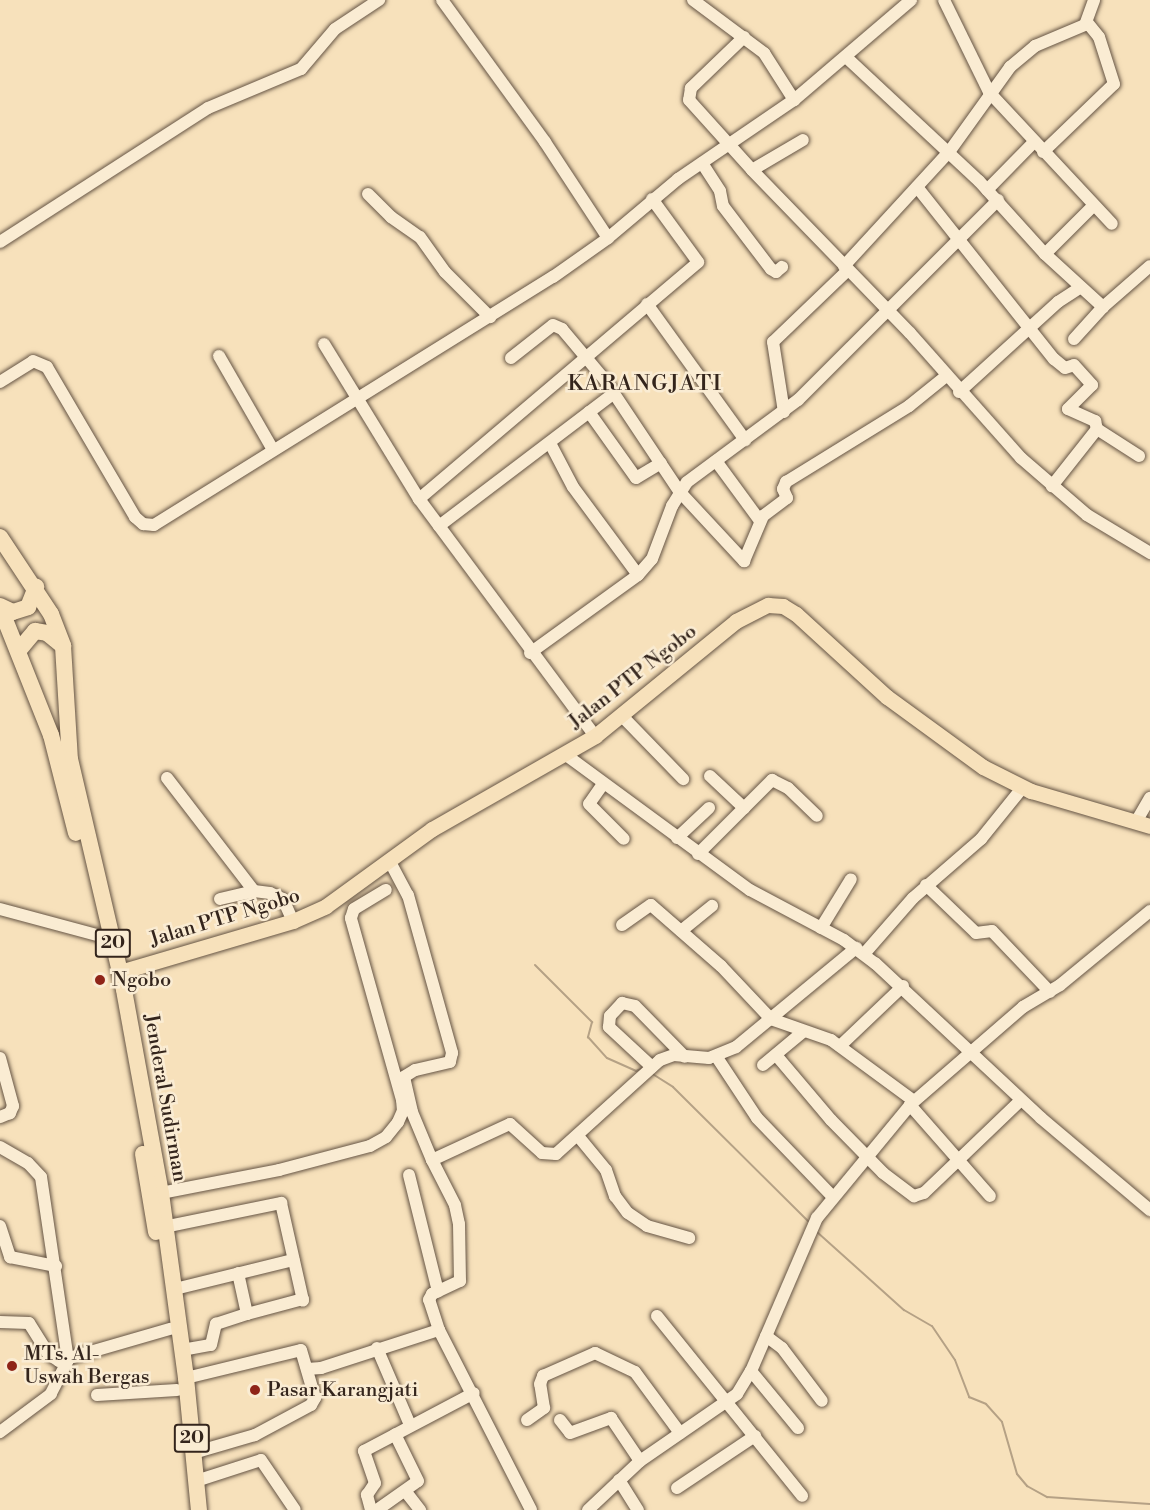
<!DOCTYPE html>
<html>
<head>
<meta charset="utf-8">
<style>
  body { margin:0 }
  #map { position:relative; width:1150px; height:1510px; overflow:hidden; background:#f7e1bb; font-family:"Libre Bodoni",serif }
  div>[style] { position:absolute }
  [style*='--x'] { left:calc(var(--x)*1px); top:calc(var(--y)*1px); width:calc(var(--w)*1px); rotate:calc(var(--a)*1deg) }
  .stream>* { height:2px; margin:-1px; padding:0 1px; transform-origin:1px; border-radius:1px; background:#b5a185 }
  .roads { filter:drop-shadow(0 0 2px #655444) drop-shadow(0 0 2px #655444) }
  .minor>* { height:12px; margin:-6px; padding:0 6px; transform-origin:6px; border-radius:6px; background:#faecd3 }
  .major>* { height:15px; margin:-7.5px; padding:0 7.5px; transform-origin:7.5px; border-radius:7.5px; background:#f7e1bb }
  .highway>* { height:16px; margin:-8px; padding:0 8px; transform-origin:8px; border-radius:8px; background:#f7e1bb }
  .dots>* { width:16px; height:16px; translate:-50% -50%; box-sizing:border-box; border:3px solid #faecd3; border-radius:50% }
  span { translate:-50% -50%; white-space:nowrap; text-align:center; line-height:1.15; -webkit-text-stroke:5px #faecd3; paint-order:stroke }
  .shield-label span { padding:2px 4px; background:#faecd3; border:2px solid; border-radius:4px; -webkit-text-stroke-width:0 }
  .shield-label { font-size:18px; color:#34251c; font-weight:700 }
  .street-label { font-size:20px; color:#34251c }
  .poi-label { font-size:20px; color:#34251c }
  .left { translate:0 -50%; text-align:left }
  .quarter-label { font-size:22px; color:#34251c; letter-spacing:1.5px }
</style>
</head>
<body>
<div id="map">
  <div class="stream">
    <i style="--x:535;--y:965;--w:81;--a:45"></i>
    <i style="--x:592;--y:1022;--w:16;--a:105"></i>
    <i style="--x:588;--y:1037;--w:28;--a:48"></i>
    <i style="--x:607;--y:1058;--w:32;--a:24"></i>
    <i style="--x:636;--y:1071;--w:8;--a:-23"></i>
    <i style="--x:651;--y:1073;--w:26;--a:32"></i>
    <i style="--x:673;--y:1087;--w:193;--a:44.8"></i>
    <i style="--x:817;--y:1232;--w:117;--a:41.9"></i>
    <i style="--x:904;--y:1310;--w:32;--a:30"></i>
    <i style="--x:932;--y:1326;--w:41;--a:55.9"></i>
    <i style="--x:955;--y:1360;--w:40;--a:69"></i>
    <i style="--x:969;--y:1397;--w:18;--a:22"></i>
    <i style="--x:986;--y:1404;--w:24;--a:48"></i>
    <i style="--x:1002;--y:1422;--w:54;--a:73.9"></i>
    <i style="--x:1017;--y:1474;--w:16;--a:50"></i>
    <i style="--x:1027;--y:1486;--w:23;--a:29"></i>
    <i style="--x:1047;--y:1497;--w:103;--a:3.9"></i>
  </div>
  <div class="roads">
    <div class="minor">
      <i style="--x:442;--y:0;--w:175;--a:54"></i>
      <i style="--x:545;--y:142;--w:115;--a:56.7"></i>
      <i style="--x:693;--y:0;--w:89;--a:36.7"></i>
      <i style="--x:764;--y:53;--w:56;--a:57.4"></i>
      <i style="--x:944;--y:0;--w:102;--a:63.9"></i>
      <i style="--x:989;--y:92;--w:180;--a:47"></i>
      <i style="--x:744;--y:37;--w:74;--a:136.1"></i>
      <i style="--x:691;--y:88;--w:12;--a:99"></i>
      <i style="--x:689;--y:100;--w:94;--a:48"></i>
      <i style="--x:752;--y:170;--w:227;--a:45.9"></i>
      <i style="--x:910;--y:333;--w:167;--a:48.4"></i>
      <i style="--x:1021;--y:458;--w:87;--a:40.8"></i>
      <i style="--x:1087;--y:515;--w:74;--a:31.1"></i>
      <i style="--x:847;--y:58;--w:180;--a:43"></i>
      <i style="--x:979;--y:181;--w:98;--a:47.9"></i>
      <i style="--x:1045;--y:254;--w:79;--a:42.4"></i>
      <i style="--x:1103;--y:307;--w:62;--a:-41.1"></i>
      <i style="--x:1043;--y:152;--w:98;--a:-43.8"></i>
      <i style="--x:1114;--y:84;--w:49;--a:-107.7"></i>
      <i style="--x:1099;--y:37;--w:19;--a:-129"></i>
      <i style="--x:702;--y:163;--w:33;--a:57"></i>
      <i style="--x:720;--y:191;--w:15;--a:79"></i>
      <i style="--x:723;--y:206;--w:79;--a:52.7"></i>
      <i style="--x:771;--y:269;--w:6;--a:31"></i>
      <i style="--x:776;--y:272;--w:8;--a:-40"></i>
      <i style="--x:752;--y:170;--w:59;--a:-30.5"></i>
      <i style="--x:917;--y:187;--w:220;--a:51.5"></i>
      <i style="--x:1054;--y:359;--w:14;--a:39"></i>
      <i style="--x:1065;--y:368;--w:9;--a:-18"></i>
      <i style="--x:1074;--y:365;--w:27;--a:48"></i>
      <i style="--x:1092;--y:385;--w:34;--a:135"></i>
      <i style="--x:1068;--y:409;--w:30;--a:24"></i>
      <i style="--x:1095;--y:421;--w:8;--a:76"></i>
      <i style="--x:1097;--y:429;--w:73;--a:128.3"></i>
      <i style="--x:987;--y:190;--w:66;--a:-45.6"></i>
      <i style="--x:368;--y:194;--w:33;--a:45"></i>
      <i style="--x:391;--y:217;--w:35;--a:35"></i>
      <i style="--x:420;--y:237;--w:43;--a:54.5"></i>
      <i style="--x:445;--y:272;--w:64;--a:45"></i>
      <i style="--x:0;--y:242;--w:247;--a:-32.8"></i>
      <i style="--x:208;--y:108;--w:101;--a:-22.8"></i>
      <i style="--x:301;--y:69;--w:52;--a:-49.6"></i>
      <i style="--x:335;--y:29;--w:53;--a:-33.4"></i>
      <i style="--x:1045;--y:254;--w:69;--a:-45"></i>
      <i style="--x:844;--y:266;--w:155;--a:-47.4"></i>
      <i style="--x:949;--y:152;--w:105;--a:-54.3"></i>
      <i style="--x:1010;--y:67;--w:33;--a:-40"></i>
      <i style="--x:1035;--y:46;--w:54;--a:-22.8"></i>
      <i style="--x:1085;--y:25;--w:27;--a:-70"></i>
      <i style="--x:647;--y:304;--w:168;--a:54.2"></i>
      <i style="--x:1074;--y:339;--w:43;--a:-47.8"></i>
      <i style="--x:324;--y:344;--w:182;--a:58.5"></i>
      <i style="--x:419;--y:499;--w:295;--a:53.4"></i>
      <i style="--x:219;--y:356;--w:108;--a:60.1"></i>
      <i style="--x:511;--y:358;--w:53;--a:-38.2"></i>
      <i style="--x:553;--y:325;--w:10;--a:24"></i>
      <i style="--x:562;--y:329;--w:67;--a:49.9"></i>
      <i style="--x:605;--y:380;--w:133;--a:56.3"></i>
      <i style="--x:679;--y:491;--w:96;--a:47.1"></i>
      <i style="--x:744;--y:561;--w:49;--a:-67.1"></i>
      <i style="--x:763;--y:516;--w:30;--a:-37"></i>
      <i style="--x:787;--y:498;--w:10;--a:-114"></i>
      <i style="--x:783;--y:489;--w:8;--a:-67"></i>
      <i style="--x:786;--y:482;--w:145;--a:-31.7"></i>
      <i style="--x:909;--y:406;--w:46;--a:-38.9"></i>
      <i style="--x:0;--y:382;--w:39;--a:-32"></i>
      <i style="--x:33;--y:361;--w:15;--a:23"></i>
      <i style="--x:47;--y:367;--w:174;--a:59.6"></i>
      <i style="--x:135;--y:517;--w:11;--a:41"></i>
      <i style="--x:143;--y:524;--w:11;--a:5"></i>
      <i style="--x:154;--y:525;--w:470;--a:-31.9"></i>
      <i style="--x:553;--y:277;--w:67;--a:-35.3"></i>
      <i style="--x:608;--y:238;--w:92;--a:-40.1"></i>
      <i style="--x:678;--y:179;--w:140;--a:-34.3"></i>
      <i style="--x:794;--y:100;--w:154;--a:-40.5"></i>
      <i style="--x:959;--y:392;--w:134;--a:-42.3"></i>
      <i style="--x:1058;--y:302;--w:27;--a:-33"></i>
      <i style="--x:589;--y:412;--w:81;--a:54.5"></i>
      <i style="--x:636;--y:478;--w:29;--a:-31"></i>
      <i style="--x:784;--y:412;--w:71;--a:-98.9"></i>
      <i style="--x:773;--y:342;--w:104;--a:-43.8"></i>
      <i style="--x:1097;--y:429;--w:50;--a:32.7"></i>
      <i style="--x:551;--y:445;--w:47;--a:62.4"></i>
      <i style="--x:573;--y:487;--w:109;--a:53.5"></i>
      <i style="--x:716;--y:461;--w:74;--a:53.7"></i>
      <i style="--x:419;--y:499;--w:366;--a:-40.3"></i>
      <i style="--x:698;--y:262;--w:78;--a:-126.1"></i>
      <i style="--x:439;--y:526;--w:220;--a:-37.2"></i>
      <i style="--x:530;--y:653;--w:133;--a:-35.8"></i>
      <i style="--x:638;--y:575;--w:21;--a:-49"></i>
      <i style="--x:652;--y:559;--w:57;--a:-69.3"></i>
      <i style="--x:672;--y:506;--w:28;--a:-58"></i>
      <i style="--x:687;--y:482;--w:138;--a:-36.5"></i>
      <i style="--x:798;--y:400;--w:283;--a:-45"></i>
      <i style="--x:622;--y:716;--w:88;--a:45.9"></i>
      <i style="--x:566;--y:755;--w:228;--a:36.3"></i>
      <i style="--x:750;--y:890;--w:106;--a:28"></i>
      <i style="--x:844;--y:940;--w:39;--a:37"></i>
      <i style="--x:875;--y:963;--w:227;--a:43"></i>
      <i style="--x:1041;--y:1118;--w:143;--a:40.2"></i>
      <i style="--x:710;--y:776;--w:47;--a:43.3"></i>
      <i style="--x:167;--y:778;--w:143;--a:52.4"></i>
      <i style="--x:603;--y:784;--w:24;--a:125"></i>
      <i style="--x:589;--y:804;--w:49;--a:45"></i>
      <i style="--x:1136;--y:822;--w:28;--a:-60"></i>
      <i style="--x:677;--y:838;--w:44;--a:-43.2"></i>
      <i style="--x:698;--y:854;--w:105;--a:-45"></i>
      <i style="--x:772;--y:780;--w:18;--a:27"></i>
      <i style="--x:788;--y:788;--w:40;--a:44"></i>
      <i style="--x:389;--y:860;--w:40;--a:62"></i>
      <i style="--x:408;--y:895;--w:164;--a:74.4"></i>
      <i style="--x:452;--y:1053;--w:9;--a:103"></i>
      <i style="--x:450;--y:1062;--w:36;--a:167"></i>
      <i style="--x:415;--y:1070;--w:13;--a:148"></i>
      <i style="--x:404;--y:1077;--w:36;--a:77"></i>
      <i style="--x:412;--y:1112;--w:52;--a:67.4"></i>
      <i style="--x:926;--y:885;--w:69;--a:43.8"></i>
      <i style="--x:976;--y:933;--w:16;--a:-7"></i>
      <i style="--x:992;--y:931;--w:84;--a:46.4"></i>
      <i style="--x:220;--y:899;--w:35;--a:-13"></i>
      <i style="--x:254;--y:891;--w:16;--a:7"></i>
      <i style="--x:270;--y:893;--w:14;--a:25"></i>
      <i style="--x:283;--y:899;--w:24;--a:66"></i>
      <i style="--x:0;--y:909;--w:105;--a:15"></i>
      <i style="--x:622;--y:925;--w:35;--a:-35"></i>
      <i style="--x:651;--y:905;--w:93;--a:41.1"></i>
      <i style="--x:721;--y:966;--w:73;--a:46.7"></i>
      <i style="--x:771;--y:1019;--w:64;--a:19.3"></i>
      <i style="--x:831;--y:1040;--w:103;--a:36.3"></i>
      <i style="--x:821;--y:928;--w:57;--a:-58.5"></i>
      <i style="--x:681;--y:931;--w:40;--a:-39"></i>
      <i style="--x:864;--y:954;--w:74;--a:-48.8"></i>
      <i style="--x:913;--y:898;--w:90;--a:-40.9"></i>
      <i style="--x:981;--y:839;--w:67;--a:-51.1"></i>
      <i style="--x:840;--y:1046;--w:87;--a:-43.6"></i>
      <i style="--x:776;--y:1055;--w:85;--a:49.8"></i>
      <i style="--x:831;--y:1120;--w:74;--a:45.5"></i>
      <i style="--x:883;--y:1173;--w:39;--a:37"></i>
      <i style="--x:914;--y:1196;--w:10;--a:-17"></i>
      <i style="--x:924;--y:1193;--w:134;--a:-43.8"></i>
      <i style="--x:716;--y:1056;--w:74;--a:56.5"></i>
      <i style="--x:757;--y:1118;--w:108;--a:46.1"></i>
      <i style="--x:0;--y:1058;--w:50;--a:74.8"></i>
      <i style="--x:13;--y:1106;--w:8;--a:113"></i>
      <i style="--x:10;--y:1113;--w:11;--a:158"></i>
      <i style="--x:763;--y:1065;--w:53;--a:-39.7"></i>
      <i style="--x:652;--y:1067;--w:59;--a:-137.1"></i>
      <i style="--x:609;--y:1027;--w:11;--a:-85"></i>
      <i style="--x:610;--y:1016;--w:18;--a:-47"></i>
      <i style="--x:622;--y:1003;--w:13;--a:13"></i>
      <i style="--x:635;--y:1006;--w:71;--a:45.6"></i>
      <i style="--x:910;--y:1105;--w:121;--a:48.7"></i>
      <i style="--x:578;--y:1136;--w:44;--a:50.5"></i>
      <i style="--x:606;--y:1170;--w:28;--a:71"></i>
      <i style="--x:615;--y:1196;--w:21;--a:53"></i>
      <i style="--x:628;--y:1213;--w:23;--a:34"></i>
      <i style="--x:647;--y:1226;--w:44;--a:15.9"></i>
      <i style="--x:0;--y:1147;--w:32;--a:30"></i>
      <i style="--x:28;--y:1163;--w:19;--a:47"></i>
      <i style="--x:41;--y:1177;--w:185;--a:81.6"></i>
      <i style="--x:68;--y:1360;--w:38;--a:117"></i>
      <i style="--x:51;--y:1394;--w:64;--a:143.3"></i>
      <i style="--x:409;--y:1175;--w:120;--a:76"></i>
      <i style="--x:161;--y:1193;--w:120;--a:-11"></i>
      <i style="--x:279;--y:1170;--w:94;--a:-14.8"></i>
      <i style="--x:370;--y:1146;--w:18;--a:-29"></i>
      <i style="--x:386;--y:1137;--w:19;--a:-51"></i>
      <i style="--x:398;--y:1122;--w:12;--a:-66"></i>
      <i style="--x:403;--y:1111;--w:11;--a:-95"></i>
      <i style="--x:402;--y:1100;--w:189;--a:-105.7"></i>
      <i style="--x:351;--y:918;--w:9;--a:-72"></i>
      <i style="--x:354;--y:909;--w:37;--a:-31"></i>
      <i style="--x:0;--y:1226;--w:33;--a:72"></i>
      <i style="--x:10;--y:1257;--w:47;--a:11.1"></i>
      <i style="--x:159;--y:1228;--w:125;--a:-11.6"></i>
      <i style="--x:281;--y:1203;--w:100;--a:77.3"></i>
      <i style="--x:238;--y:1273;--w:42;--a:77.6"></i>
      <i style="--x:247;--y:1314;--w:58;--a:-15"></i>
      <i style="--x:175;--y:1289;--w:122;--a:-13.8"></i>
      <i style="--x:657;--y:1316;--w:231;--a:51.1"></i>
      <i style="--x:0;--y:1322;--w:29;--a:2"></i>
      <i style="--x:29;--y:1323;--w:36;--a:58"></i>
      <i style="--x:48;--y:1354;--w:13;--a:32"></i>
      <i style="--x:59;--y:1361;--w:116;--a:-16.1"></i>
      <i style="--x:439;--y:1330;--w:32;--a:-108"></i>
      <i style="--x:429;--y:1300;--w:7;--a:-63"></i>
      <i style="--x:432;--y:1294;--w:31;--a:-25"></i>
      <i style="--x:460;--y:1281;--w:57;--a:-91"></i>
      <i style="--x:459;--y:1224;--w:19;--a:-102"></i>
      <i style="--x:455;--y:1205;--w:51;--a:-117.1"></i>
      <i style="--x:432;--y:1160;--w:86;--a:-24.8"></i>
      <i style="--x:510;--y:1124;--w:43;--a:42.2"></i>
      <i style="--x:542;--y:1153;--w:14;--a:4"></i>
      <i style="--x:556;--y:1154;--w:140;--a:-42.1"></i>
      <i style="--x:660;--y:1060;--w:15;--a:-20"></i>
      <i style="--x:674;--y:1055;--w:35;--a:5"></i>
      <i style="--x:709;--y:1058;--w:29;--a:-22"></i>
      <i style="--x:736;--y:1047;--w:156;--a:-39.5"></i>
      <i style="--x:766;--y:1336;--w:20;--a:37"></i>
      <i style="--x:782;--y:1348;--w:66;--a:53"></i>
      <i style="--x:377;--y:1348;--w:84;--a:66.8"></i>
      <i style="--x:182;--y:1350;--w:29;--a:-10"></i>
      <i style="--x:211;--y:1345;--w:22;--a:-77"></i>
      <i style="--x:216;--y:1324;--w:33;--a:-18"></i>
      <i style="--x:307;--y:1369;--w:14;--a:-4"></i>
      <i style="--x:321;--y:1368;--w:124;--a:-17.9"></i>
      <i style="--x:439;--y:1330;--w:202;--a:62.9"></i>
      <i style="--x:751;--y:1371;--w:74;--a:50.5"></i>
      <i style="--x:186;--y:1378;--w:118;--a:-13.7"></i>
      <i style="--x:301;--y:1350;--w:50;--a:73.7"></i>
      <i style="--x:315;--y:1398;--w:8;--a:120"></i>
      <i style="--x:311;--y:1405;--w:64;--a:151.8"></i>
      <i style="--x:255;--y:1435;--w:65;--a:163.8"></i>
      <i style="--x:97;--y:1395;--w:80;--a:-3.6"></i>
      <i style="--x:527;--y:1420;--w:21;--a:-35"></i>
      <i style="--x:544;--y:1408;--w:24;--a:-99"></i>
      <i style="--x:540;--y:1384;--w:9;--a:-69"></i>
      <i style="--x:543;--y:1376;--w:57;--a:-23.9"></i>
      <i style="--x:595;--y:1353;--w:44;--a:25.4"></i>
      <i style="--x:635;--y:1372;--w:76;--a:53.6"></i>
      <i style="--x:560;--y:1420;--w:16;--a:52"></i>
      <i style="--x:570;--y:1433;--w:44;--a:-20.1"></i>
      <i style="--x:611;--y:1418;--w:52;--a:56"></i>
      <i style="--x:619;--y:1480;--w:36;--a:58"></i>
      <i style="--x:196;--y:1481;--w:68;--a:-17.9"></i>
      <i style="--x:261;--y:1460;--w:60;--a:55.8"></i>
      <i style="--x:677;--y:1488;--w:94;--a:-33.7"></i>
      <i style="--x:406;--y:1492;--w:23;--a:52"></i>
      <i style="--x:371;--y:1510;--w:16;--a:-105"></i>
      <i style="--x:367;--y:1495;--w:14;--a:-56"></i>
      <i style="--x:375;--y:1483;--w:34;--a:-109"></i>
      <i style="--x:364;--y:1451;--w:124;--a:-27.8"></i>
      <i style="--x:377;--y:1510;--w:50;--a:-35.3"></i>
      <i style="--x:418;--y:1481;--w:52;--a:-116.1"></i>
      <i style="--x:588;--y:1510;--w:71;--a:-43.3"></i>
      <i style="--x:640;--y:1461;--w:118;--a:-34.6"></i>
      <i style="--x:737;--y:1394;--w:27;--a:-59"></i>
      <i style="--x:751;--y:1371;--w:167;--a:-66.7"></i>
      <i style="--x:817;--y:1218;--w:146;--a:-50.5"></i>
      <i style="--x:910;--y:1105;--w:150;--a:-40.9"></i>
      <i style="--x:1023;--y:1007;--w:43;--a:-30.7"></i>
      <i style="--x:1060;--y:985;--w:117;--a:-39.4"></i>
    </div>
    <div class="major">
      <i style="--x:120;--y:972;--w:180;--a:-16.4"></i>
      <i style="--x:293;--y:921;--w:36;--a:-24"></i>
      <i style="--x:326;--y:906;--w:131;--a:-36"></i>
      <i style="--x:432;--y:829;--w:188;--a:-29.7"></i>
      <i style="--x:595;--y:736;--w:182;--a:-39.2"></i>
      <i style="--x:736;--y:621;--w:36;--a:-27"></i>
      <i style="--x:768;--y:605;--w:15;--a:4"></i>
      <i style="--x:783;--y:606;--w:15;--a:32"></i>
      <i style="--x:796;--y:614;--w:123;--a:42.4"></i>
      <i style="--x:887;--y:697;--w:119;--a:36.1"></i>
      <i style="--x:983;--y:767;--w:54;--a:26.6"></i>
      <i style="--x:1031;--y:791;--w:124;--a:16.4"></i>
    </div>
    <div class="highway">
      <i style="--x:0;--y:537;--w:92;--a:56.5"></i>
      <i style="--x:51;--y:614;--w:34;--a:69"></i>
      <i style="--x:63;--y:646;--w:113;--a:86.5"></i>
      <i style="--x:70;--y:759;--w:237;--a:76.8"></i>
      <i style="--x:124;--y:990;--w:206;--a:79.7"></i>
      <i style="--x:161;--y:1193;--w:187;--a:82.3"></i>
      <i style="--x:186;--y:1378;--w:133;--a:84.4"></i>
      <i style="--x:0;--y:606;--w:14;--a:25"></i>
      <i style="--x:13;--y:612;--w:16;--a:-18"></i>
      <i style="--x:28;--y:607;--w:22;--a:-68"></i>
      <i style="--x:0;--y:607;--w:138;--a:68.3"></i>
      <i style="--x:51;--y:735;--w:101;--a:75.7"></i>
      <i style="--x:19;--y:650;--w:25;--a:-50"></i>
      <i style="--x:35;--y:631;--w:12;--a:9"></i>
      <i style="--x:47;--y:633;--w:21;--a:39"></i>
      <i style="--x:143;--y:1154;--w:79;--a:80.5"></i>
    </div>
  </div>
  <div class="dots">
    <i style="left:100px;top:980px;background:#8f2418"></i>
    <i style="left:12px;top:1366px;background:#8f2418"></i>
    <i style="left:255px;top:1390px;background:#8f2418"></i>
  </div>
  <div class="shield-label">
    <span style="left:113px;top:943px">20</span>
    <span style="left:192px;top:1438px">20</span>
  </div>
  <div class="street-label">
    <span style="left:633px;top:677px;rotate:-38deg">Jalan PTP Ngobo</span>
    <span style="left:225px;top:918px;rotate:-17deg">Jalan PTP Ngobo</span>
    <span style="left:165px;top:1098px;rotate:80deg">Jenderal Sudirman</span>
  </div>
  <div class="poi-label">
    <span class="left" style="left:112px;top:980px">Ngobo</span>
    <span class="left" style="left:24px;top:1366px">MTs. Al-<br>Uswah Bergas</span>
    <span class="left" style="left:267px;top:1390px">Pasar Karangjati</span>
  </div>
  <div class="quarter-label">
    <span style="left:645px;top:384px">KARANGJATI</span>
  </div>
</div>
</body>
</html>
